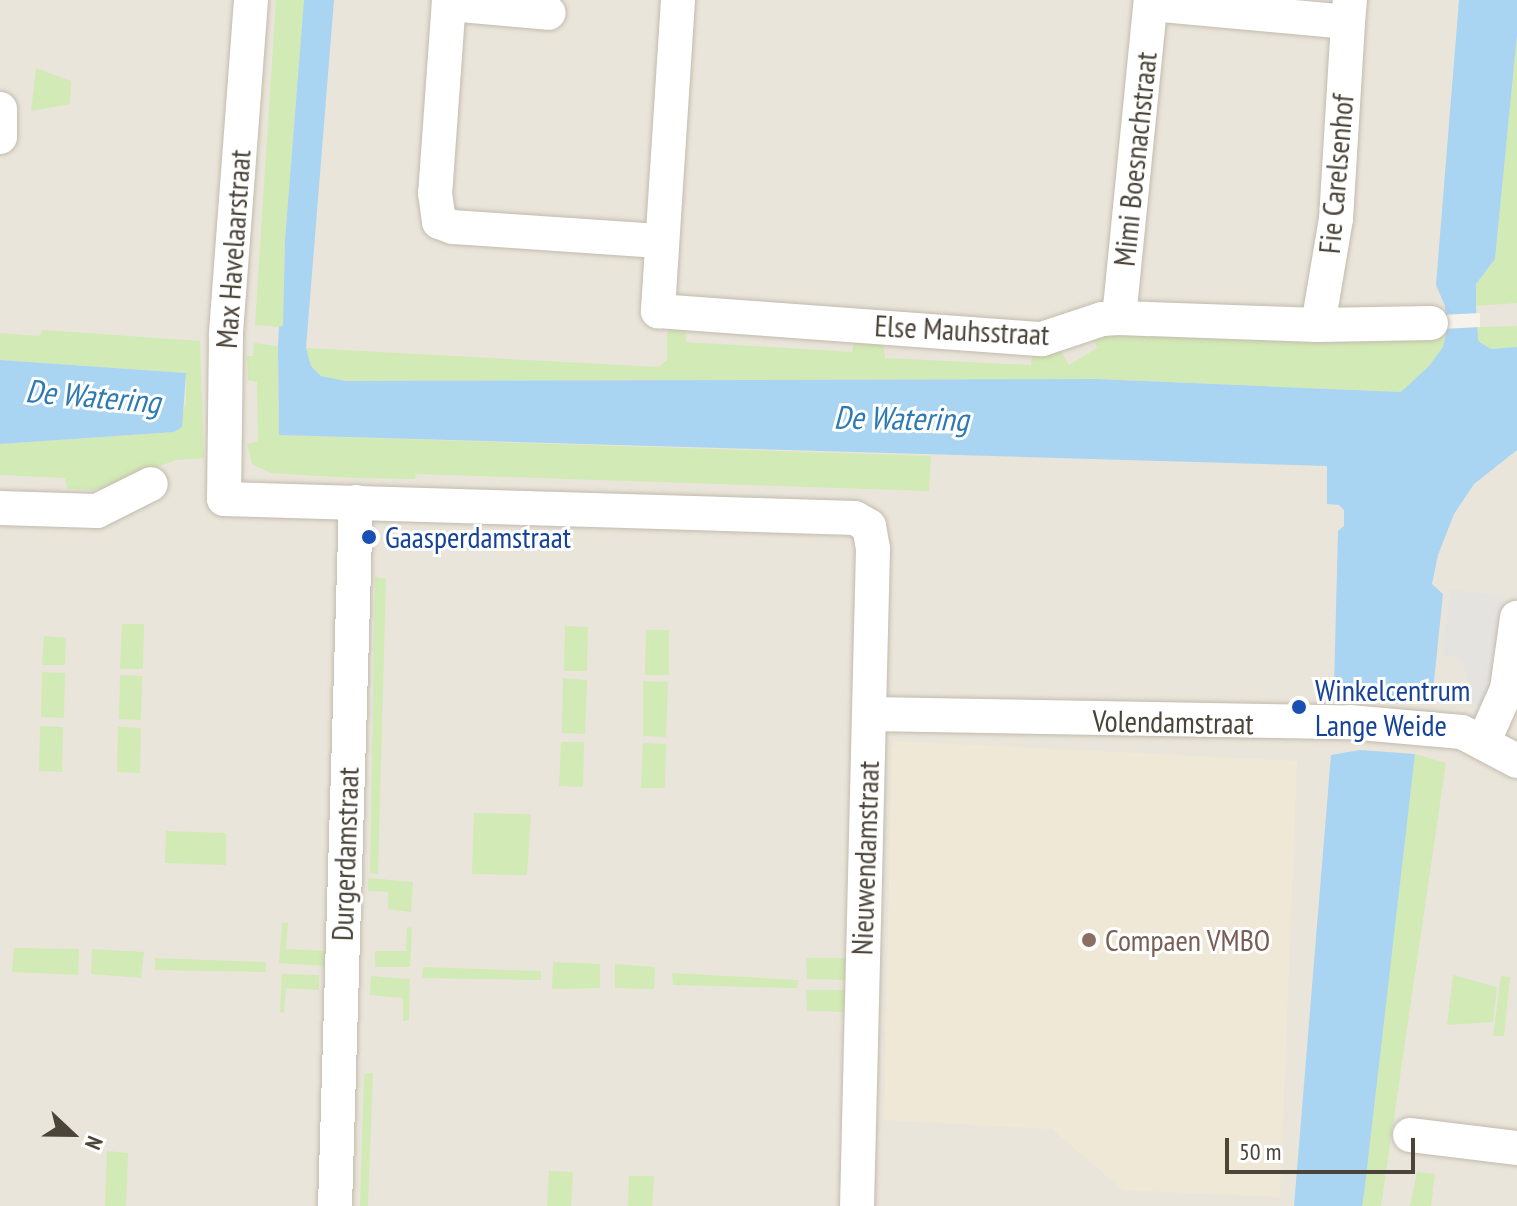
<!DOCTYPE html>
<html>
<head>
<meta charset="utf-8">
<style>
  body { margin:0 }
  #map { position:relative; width:1517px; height:1206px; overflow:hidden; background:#f6f3ec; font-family:"PT Sans Narrow",sans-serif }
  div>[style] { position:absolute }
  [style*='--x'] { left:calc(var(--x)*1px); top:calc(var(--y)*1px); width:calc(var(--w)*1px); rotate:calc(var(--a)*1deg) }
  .residential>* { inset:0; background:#eae5da }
  .education>* { inset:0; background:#efe8d6 }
  .green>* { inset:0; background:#d2eab5 }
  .parking>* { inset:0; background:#e5e3e0 }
  .water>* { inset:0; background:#a9d4f2 }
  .pier>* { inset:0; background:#f6f3ec }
  .roads { filter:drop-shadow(0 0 2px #c2bbae) drop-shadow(0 0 2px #c2bbae) }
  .minor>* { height:34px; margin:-17px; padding:0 17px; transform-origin:17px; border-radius:17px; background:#fff }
  .dots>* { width:22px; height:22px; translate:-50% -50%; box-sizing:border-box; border:4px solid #fff; border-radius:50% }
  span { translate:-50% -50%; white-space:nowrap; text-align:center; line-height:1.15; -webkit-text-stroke:6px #fff; paint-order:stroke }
  .street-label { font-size:30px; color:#4b4439 }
  .transit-label { font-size:30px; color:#164399 }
  .left { translate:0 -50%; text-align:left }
  .education-label { font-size:30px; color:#785e54 }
  .water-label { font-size:32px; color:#2e7ab2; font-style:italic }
  .north { position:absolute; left:32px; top:1094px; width:80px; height:80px; -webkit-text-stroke:6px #fff; paint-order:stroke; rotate:112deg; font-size:22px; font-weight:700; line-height:32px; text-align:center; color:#4b4439 }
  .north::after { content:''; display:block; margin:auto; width:28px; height:36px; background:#4b4439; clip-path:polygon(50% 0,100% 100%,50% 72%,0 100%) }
  .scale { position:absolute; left:1225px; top:1138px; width:190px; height:36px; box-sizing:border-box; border:4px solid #4b4439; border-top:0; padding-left:10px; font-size:24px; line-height:28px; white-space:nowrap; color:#4b4439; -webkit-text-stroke:6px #fff; paint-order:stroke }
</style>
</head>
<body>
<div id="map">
  <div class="residential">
    <i style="clip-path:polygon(0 0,1517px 0,1517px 1206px,0 1206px)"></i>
  </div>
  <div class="education">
    <i style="clip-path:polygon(892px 741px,1297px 761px,1280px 1197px,1123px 1190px,1052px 1129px,884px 1120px)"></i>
  </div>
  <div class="green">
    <i style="clip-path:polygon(276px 0,304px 0,285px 240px,283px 326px,279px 327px,255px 325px)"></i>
    <i style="clip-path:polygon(1517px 35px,1517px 303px,1476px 306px,1476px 284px,1495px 259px)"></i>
    <i style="clip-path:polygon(36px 68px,71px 81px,70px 104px,31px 111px)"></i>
    <i style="clip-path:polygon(685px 323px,686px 342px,852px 352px,855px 339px,883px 340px,885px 358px,1031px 365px,1033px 347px,1059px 348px,1069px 365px,1097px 348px,1092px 333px,1272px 340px,1446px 333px,1443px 347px,1429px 366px,1402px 392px,1097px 379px,346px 381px,321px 376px,311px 366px,306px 348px,658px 367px,667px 360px,667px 333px,673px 326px)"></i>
    <i style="clip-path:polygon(1517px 326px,1517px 347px,1491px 349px,1478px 341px,1475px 327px)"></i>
    <i style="clip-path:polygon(43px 330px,200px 341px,204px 458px,176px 460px,95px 490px,67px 489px,65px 478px,0 475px,0 444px,174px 432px,186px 404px,186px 373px,0 360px,0 333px,39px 336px)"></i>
    <i style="clip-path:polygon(254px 343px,278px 346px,279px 435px,931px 456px,929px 491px,416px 474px,415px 479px,353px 478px,271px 473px,252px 464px,247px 444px,258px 441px,257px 382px,248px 380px,247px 356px,253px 356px)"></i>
    <i style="clip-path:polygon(375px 577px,386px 579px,378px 874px,370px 873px)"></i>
    <i style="clip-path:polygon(122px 624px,144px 624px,143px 669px,120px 669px)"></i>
    <i style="clip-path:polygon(565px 626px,588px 627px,587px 671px,564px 671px)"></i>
    <i style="clip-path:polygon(646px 630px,669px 630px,669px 675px,645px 675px)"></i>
    <i style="clip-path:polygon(44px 636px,66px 638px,65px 665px,42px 665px)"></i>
    <i style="clip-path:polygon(42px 672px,65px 673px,64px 718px,41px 717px)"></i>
    <i style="clip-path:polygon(120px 675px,142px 676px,141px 720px,119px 719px)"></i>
    <i style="clip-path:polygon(563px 678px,587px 680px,585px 734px,562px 733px)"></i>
    <i style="clip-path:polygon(643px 681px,668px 682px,666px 737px,643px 736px)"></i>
    <i style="clip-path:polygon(40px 726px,63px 727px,62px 772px,39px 771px)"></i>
    <i style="clip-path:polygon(118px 727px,141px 728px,140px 773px,117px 772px)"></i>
    <i style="clip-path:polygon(561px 742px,584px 742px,583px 787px,559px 786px)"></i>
    <i style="clip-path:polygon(643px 743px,666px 744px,665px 788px,641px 788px)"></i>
    <i style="clip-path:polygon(1415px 754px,1446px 763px,1381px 1206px,1362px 1206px)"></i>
    <i style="clip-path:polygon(474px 813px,531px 814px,527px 875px,472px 874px)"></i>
    <i style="clip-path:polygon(166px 831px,226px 833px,226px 865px,165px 863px)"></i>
    <i style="clip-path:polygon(368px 878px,413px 882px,411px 912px,388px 909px,388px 892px,368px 891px)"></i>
    <i style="clip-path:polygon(288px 922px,286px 949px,327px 951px,325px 966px,279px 963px,282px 923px)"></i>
    <i style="clip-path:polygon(412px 927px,410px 967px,375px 967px,375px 951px,406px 951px,407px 928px)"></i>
    <i style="clip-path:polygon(14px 948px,79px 949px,78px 975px,12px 972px)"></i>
    <i style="clip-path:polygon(92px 949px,144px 952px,141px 978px,91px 974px)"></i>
    <i style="clip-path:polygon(155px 958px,266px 962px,266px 972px,155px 970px)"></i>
    <i style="clip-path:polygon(806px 958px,850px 958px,850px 980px,807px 979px)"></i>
    <i style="clip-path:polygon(553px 962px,600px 964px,600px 988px,552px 989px)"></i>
    <i style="clip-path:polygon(615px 964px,655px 967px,654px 989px,615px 988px)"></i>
    <i style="clip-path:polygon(423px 967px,541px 971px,541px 980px,422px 978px)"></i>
    <i style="clip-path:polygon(672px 973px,798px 980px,797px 988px,673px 985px)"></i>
    <i style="clip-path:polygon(282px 974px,319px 975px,319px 990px,286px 988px,284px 1013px,280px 1012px)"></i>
    <i style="clip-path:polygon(1453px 975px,1497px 987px,1493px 1022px,1447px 1025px)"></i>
    <i style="clip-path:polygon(371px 976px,410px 979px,409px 1020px,403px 1021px,403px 998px,370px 995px)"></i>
    <i style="clip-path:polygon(1501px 976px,1510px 977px,1504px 1036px,1493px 1036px)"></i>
    <i style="clip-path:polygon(806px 990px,851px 990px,850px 1012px,807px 1011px)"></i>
    <i style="clip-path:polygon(373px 1073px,368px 1206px,360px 1206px,364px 1074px)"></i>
    <i style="clip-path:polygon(107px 1151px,128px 1153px,126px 1206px,105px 1206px)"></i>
    <i style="clip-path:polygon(549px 1171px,573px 1172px,571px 1206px,547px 1206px)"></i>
    <i style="clip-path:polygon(1417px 1172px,1435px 1174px,1431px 1206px,1410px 1206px)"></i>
    <i style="clip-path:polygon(629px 1176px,654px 1176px,652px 1206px,628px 1206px)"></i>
  </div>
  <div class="parking">
    <i style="clip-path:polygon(1450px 589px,1505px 597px,1494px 675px,1482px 707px,1464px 700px,1470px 682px,1459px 657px,1442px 656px)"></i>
  </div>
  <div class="water">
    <i style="clip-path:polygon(304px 0,334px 0,306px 348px,311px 366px,321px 376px,346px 381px,1097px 379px,1401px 392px,1429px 366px,1443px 347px,1446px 334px,1445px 306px,1436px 285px,1459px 0,1517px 0,1517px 35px,1495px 259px,1476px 284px,1476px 306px,1478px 341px,1491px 349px,1517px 347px,1517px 450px,1474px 484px,1454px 514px,1438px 555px,1432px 584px,1443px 594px,1433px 691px,1407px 701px,1364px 699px,1334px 687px,1338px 531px,1344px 526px,1344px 510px,1339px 505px,1327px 504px,1327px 466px,279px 435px,278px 346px,279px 327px,283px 326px,285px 240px)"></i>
    <i style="clip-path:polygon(0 360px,186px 373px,182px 427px,174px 432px,0 444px)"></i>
    <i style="clip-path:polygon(1360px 750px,1415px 754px,1364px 1194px,1362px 1206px,1294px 1206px,1331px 755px)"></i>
  </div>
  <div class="pier">
    <i style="clip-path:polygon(1480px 313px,1480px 327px,1442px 329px,1441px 315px)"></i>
  </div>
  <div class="roads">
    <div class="minor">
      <i style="--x:251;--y:0;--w:337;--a:94.3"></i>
      <i style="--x:226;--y:336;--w:163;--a:90.7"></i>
      <i style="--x:224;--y:499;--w:631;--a:1.72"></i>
      <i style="--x:855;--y:518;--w:16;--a:30"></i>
      <i style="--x:869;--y:526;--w:23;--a:80"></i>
      <i style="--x:873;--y:549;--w:81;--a:91.4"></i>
      <i style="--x:871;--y:630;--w:576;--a:91.39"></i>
      <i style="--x:449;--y:0;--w:194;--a:94.1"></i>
      <i style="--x:435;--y:193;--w:29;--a:82"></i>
      <i style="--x:439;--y:222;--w:15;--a:20"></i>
      <i style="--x:453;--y:227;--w:208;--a:3.9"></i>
      <i style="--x:678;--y:0;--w:312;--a:93.7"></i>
      <i style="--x:658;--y:311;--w:385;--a:4.2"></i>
      <i style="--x:1042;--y:339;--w:63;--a:-18.4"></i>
      <i style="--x:1102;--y:319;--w:17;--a:-3"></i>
      <i style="--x:1119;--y:318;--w:199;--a:2"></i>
      <i style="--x:1318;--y:325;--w:113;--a:-1"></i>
      <i style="--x:449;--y:4;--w:100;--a:5.1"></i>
      <i style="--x:1151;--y:4;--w:198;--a:5.2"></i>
      <i style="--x:1348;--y:22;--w:22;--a:-85"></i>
      <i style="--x:0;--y:109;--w:28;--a:90"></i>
      <i style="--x:1119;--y:318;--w:320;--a:-84.3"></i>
      <i style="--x:1318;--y:325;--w:108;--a:-80.4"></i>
      <i style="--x:1336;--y:219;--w:197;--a:-86.5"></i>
      <i style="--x:0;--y:508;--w:97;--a:1.8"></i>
      <i style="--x:97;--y:511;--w:60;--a:-26.6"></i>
      <i style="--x:870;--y:714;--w:480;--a:1"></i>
      <i style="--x:1350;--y:722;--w:112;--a:5.1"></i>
      <i style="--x:1462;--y:732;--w:62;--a:27.8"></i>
      <i style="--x:1483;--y:743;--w:59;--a:-66"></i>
      <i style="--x:1507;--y:689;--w:72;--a:-82"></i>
      <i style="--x:1410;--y:1135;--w:108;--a:6.9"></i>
      <i style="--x:335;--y:1206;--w:704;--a:-88.29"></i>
    </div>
  </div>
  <div class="dots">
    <i style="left:369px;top:537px;background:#1a4fb4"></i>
    <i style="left:1299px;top:707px;background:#1a4fb4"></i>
    <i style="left:1089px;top:940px;background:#8d6e63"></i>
  </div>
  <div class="street-label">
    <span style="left:1135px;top:159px;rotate:-84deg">Mimi Boesnachstraat</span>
    <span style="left:1336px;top:174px;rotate:-85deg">Fie Carelsenhof</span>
    <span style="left:233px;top:249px;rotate:-86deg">Max Havelaarstraat</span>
    <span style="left:962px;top:330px;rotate:3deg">Else Mauhsstraat</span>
    <span style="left:1173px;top:722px;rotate:1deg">Volendamstraat</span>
    <span style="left:345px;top:854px;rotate:-88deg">Durgerdamstraat</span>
    <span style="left:865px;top:858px;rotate:-88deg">Nieuwendamstraat</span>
  </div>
  <div class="transit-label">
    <span class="left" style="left:385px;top:537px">Gaasperdamstraat</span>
    <span class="left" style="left:1315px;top:707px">Winkelcentrum<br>Lange Weide</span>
  </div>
  <div class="education-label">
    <span class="left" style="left:1105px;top:940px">Compaen VMBO</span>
  </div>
  <div class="water-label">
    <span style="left:93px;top:396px;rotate:5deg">De Watering</span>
    <span style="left:901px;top:418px;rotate:1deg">De Watering</span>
  </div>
  <div class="north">N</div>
  <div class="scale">50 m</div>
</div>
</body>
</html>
